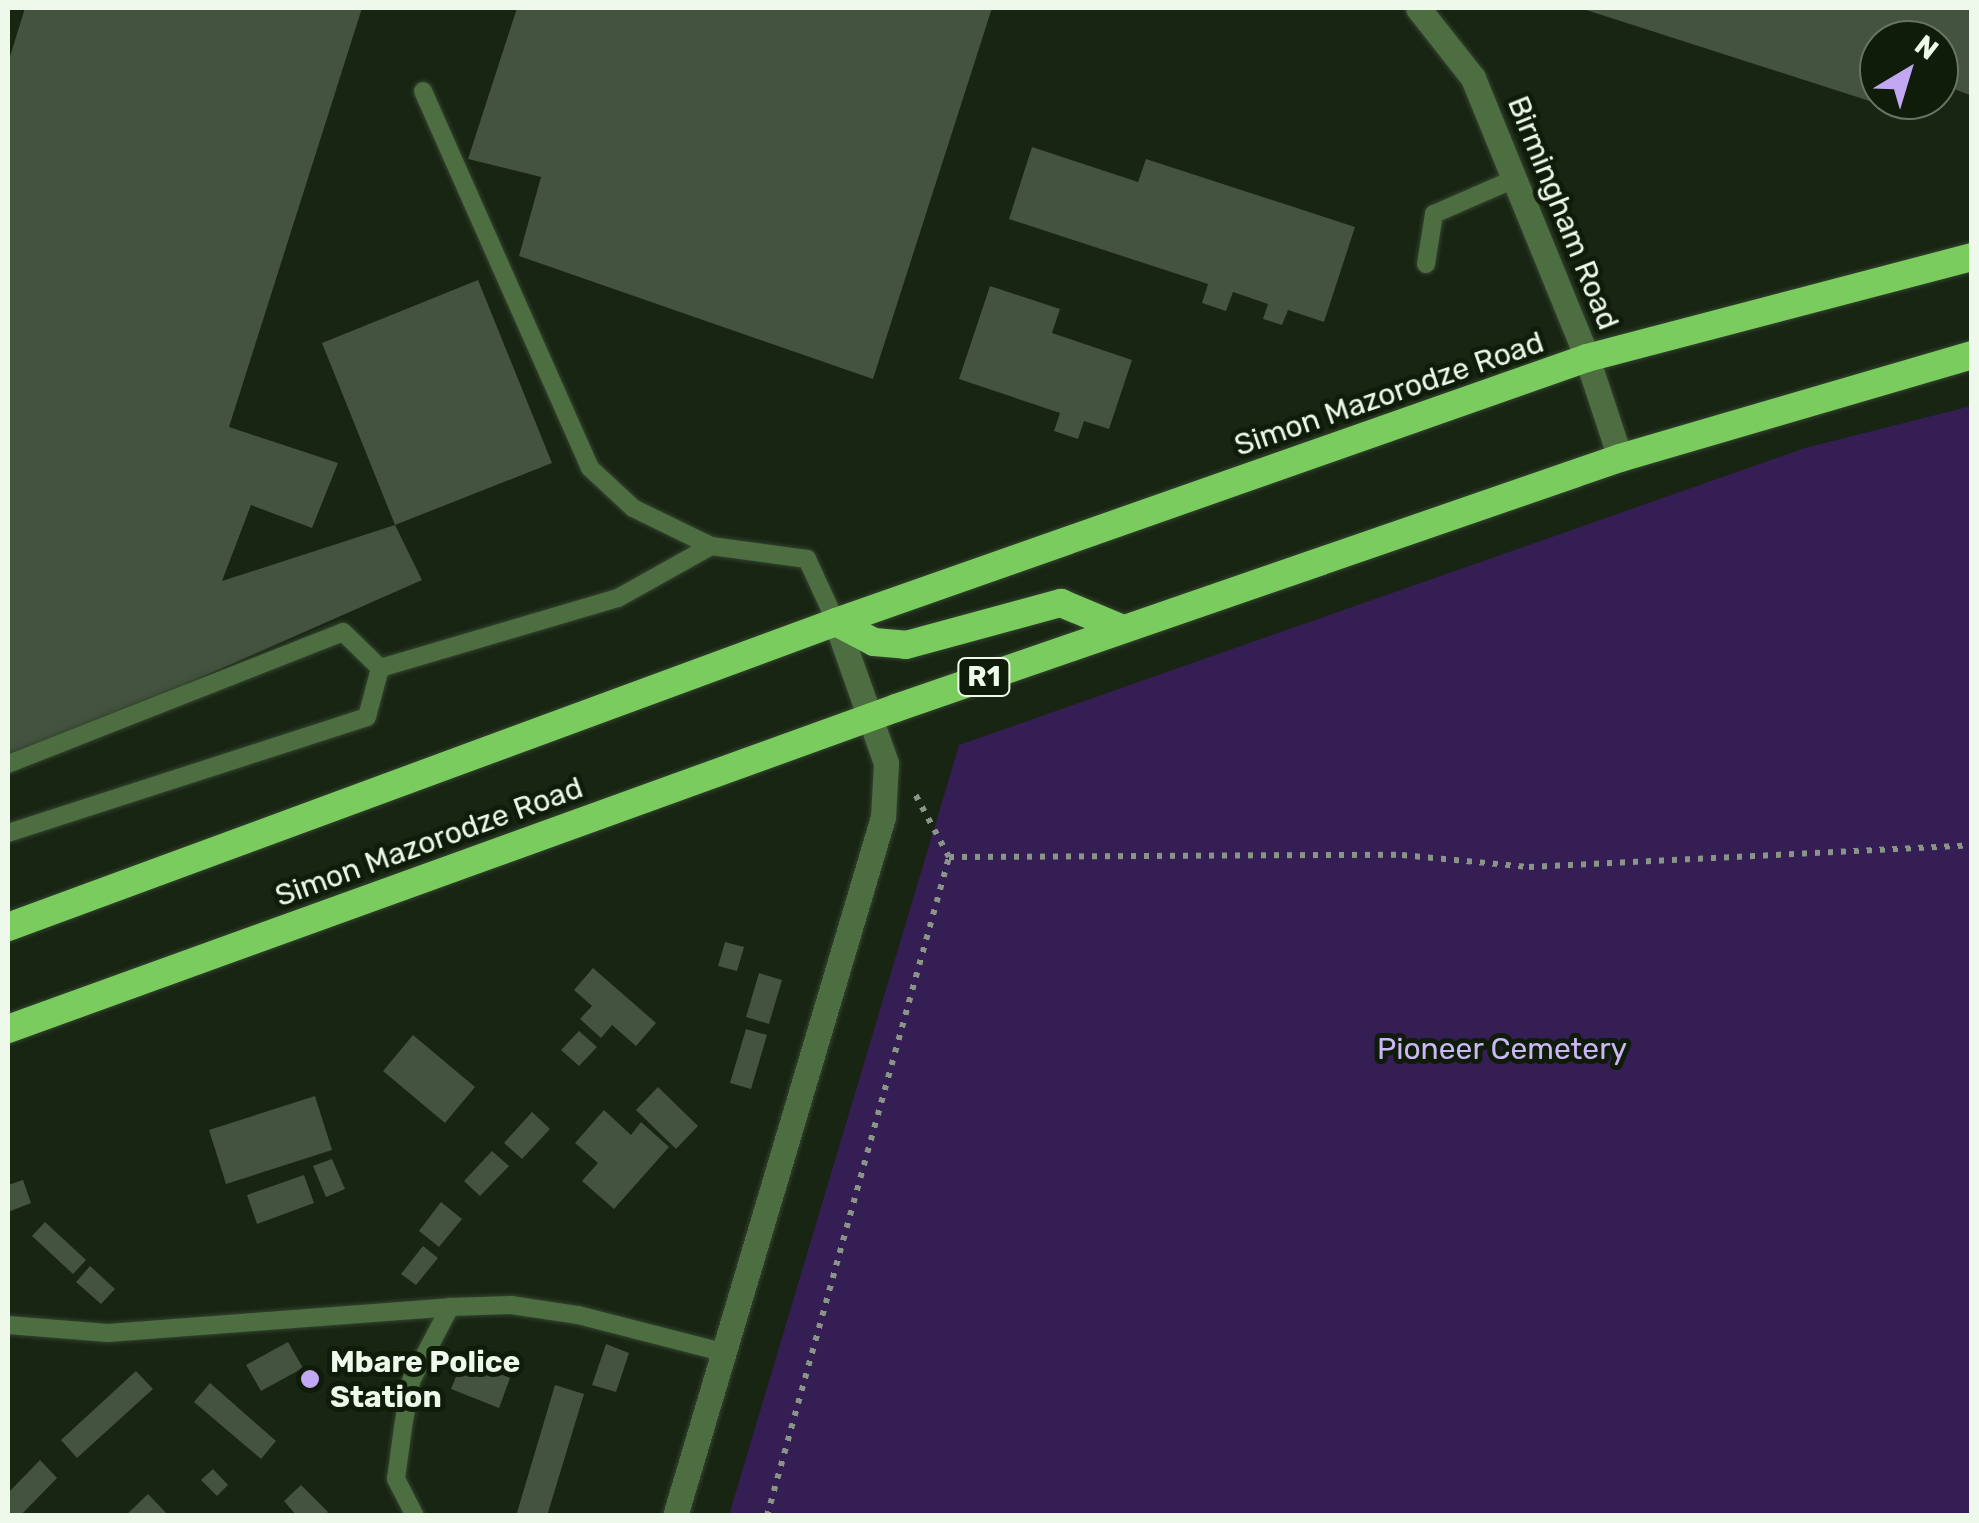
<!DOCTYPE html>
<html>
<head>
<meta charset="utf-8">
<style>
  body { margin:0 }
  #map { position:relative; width:1979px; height:1523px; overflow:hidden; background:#172512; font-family:Rubik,sans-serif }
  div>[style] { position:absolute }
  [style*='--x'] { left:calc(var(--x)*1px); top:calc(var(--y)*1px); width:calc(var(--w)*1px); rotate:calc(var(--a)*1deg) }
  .green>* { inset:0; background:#341e53 }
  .building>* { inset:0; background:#43533e }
  .path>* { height:6px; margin-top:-3px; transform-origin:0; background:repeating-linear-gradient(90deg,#899586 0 5px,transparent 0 13px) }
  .roads { filter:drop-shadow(0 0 2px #354330) drop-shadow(0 0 2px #354330) }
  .service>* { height:18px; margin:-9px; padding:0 9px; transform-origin:9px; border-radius:9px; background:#4c6e40 }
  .minor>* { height:25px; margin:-12.5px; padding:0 12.5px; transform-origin:12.5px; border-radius:12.5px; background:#4c6e40 }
  .trunk>* { height:28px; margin:-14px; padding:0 14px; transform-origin:14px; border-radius:14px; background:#7acc5e }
  .dots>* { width:28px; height:28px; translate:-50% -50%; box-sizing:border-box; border:5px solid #0e1c09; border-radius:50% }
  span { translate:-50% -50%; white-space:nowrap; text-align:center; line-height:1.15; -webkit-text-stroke:10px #0e1c09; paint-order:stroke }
  .shield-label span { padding:2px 8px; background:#0e1c09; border:2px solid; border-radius:8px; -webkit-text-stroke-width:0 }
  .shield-label { font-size:28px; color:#eef8eb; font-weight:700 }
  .street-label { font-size:30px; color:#eef8eb }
  .park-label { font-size:30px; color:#ccb7f5 }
  .poi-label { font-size:30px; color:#eef8eb; font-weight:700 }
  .left { translate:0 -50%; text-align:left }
  .frame { position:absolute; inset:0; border:10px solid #eef8eb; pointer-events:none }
  .north { position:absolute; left:1859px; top:20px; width:100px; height:100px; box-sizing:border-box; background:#0e1c09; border:2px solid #687463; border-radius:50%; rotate:38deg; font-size:28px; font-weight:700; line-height:40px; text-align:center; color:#eef8eb }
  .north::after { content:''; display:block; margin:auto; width:35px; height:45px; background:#c2a7f2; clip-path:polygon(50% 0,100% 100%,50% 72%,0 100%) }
</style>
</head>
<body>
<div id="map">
  <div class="green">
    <i style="clip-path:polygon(1971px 406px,1971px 1515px,729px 1515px,959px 745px,1805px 448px)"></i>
  </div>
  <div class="building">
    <i style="clip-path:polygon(25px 8px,362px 8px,229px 427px,338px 463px,312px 528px,251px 505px,222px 581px,395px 525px,422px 580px,141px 704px,8px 754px,8px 63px)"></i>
    <i style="clip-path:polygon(517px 8px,992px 8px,873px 379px,519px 256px,541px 177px,468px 159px)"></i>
    <i style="clip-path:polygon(1580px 8px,1972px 8px,1972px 96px,1939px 83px,1939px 40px,1879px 40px,1879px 100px,1918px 100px,1913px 115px)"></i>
    <i style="clip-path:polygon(1032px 147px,1138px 182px,1146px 159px,1355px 227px,1324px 322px,1288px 310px,1282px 325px,1263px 319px,1268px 304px,1233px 292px,1226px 311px,1202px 303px,1208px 284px,1009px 219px)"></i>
    <i style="clip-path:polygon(478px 280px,552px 463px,395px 525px,322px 343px)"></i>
    <i style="clip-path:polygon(990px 286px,1060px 309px,1052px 333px,1132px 360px,1109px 429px,1084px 421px,1078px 439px,1054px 431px,1060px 413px,959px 379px)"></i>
    <i style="clip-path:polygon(725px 942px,744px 947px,737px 971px,718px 966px)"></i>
    <i style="clip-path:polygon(593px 968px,656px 1023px,636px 1046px,612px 1025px,601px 1038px,580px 1019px,592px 1006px,574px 990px)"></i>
    <i style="clip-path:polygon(759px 973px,782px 980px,769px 1024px,746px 1017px)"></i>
    <i style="clip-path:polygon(746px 1029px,767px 1035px,751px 1089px,730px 1083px)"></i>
    <i style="clip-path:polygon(579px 1031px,597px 1047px,579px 1066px,561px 1050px)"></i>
    <i style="clip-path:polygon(413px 1035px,475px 1087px,445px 1123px,383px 1071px)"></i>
    <i style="clip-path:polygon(658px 1087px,698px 1126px,676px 1149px,636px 1110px)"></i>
    <i style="clip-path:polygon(315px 1096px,332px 1150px,226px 1184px,209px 1130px)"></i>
    <i style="clip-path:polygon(604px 1110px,631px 1135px,641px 1122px,669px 1147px,614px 1209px,582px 1181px,598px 1163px,575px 1143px)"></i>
    <i style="clip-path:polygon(532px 1112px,550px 1129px,522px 1159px,504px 1143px)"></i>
    <i style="clip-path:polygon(492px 1151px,509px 1166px,480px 1196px,464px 1181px)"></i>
    <i style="clip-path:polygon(332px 1159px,345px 1189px,326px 1197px,313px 1166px)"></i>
    <i style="clip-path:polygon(304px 1175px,314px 1203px,257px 1224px,247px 1195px)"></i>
    <i style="clip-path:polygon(23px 1180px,31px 1203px,8px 1212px,8px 1185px)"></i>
    <i style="clip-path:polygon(441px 1202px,462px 1219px,439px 1247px,419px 1231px)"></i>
    <i style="clip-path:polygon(45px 1222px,86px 1260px,73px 1274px,32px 1236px)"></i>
    <i style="clip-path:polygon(423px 1246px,438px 1258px,416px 1285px,401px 1274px)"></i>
    <i style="clip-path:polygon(90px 1266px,115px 1289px,101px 1304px,76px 1282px)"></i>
    <i style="clip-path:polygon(288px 1342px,303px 1368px,261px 1391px,246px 1365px)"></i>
    <i style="clip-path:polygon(606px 1344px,629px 1353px,616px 1392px,592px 1385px)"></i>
    <i style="clip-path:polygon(463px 1359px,510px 1378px,499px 1408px,451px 1389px)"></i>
    <i style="clip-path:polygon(136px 1371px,153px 1389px,77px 1458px,61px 1440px)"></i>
    <i style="clip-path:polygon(210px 1383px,276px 1441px,261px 1459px,194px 1402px)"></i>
    <i style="clip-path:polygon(555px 1385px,584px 1394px,547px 1516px,516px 1516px)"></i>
    <i style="clip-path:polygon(40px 1460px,57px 1478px,20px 1516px,8px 1516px,8px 1493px)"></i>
    <i style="clip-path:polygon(213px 1469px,228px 1485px,217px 1496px,201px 1480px)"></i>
    <i style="clip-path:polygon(301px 1485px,328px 1512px,325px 1516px,297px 1516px,284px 1501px)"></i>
    <i style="clip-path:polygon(148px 1494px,169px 1516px,125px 1516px)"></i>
  </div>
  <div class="path">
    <i style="--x:949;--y:857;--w:453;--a:-0.3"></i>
    <i style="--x:1402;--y:855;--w:128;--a:5.4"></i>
    <i style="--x:1529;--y:867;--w:444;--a:-2.8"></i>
    <i style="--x:767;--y:1516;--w:684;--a:-74.56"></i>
    <i style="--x:949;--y:857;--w:74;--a:-118.3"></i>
  </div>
  <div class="roads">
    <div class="service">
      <i style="--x:423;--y:91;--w:412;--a:66.1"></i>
      <i style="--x:590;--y:468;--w:59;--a:42.9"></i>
      <i style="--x:633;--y:508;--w:87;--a:26"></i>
      <i style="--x:711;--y:546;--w:97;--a:7.7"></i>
      <i style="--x:807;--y:559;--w:69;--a:65.3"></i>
      <i style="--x:1426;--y:264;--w:51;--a:-80.9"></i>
      <i style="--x:1434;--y:214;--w:87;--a:-23.6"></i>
      <i style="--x:8;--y:764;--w:360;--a:-21.5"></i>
      <i style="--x:343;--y:632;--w:52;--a:44.2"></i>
      <i style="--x:8;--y:833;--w:377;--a:-17.9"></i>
      <i style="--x:367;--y:717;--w:51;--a:-75.1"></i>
      <i style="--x:380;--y:668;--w:248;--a:-16.4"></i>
      <i style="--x:618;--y:598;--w:107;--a:-29.2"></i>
      <i style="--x:8;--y:1325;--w:100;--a:4.6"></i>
      <i style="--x:108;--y:1333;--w:343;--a:-4.3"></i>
      <i style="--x:415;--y:1516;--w:42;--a:-117.2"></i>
      <i style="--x:396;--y:1479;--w:52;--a:-82.3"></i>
      <i style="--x:403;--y:1427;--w:47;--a:-80.1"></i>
      <i style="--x:411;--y:1381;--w:84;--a:-62.2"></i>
      <i style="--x:450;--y:1307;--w:61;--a:-1.9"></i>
      <i style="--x:511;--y:1305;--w:68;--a:8.5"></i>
      <i style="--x:578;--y:1315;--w:153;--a:14.4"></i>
    </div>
    <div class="minor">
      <i style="--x:1418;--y:8;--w:89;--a:51.8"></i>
      <i style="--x:1473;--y:78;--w:302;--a:67.8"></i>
      <i style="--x:1587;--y:358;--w:105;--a:71.7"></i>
      <i style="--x:675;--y:1516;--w:729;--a:-73.43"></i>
      <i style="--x:883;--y:817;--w:54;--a:-86.8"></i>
      <i style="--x:886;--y:763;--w:150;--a:-109.5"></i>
    </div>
    <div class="trunk">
      <i style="--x:836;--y:622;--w:43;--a:27.8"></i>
      <i style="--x:874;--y:642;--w:32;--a:5"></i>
      <i style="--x:906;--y:645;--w:161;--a:-15.2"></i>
      <i style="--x:1061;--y:603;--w:67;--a:22.8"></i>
      <i style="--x:8;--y:927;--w:882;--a:-20.22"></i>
      <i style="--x:836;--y:622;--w:796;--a:-19.37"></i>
      <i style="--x:1587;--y:358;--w:398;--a:-14.7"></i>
      <i style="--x:8;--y:1029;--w:944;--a:-19.87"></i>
      <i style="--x:896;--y:708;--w:766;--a:-19.05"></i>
      <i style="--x:1620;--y:458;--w:367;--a:-16.3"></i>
    </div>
  </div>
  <div class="dots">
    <i style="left:310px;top:1379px;background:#c2a7f2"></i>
  </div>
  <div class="shield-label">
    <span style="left:984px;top:677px">R1</span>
  </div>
  <div class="street-label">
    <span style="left:1563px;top:213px;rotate:68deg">Birmingham Road</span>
    <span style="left:1389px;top:394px;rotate:-19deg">Simon Mazorodze Road</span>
    <span style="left:429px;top:842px;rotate:-20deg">Simon Mazorodze Road</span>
  </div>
  <div class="park-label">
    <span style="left:1502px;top:1049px">Pioneer Cemetery</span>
  </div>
  <div class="poi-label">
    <span class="left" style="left:330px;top:1379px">Mbare Police<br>Station</span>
  </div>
  <div class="frame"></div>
  <div class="north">N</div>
</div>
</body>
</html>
